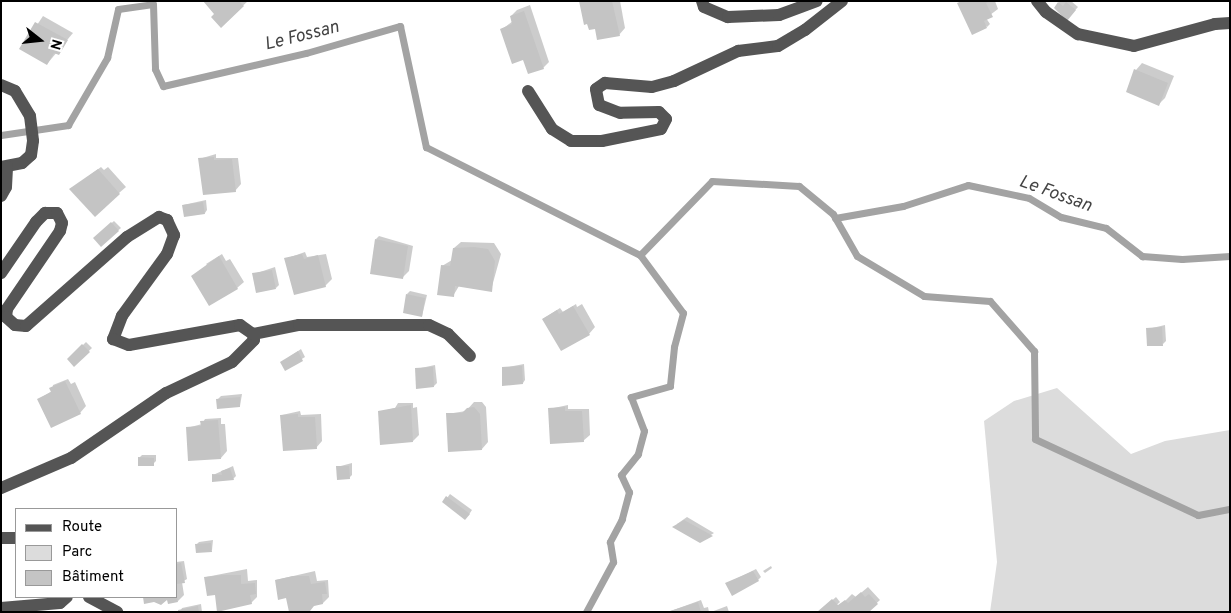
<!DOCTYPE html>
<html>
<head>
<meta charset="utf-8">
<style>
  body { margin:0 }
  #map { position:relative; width:1231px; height:613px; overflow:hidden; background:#fff; font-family:Overpass,sans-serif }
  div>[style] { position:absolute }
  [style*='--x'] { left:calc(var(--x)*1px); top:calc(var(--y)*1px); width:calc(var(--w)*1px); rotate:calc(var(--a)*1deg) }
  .green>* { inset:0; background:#dcdcdc }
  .shadow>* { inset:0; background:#0003 }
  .stream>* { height:7px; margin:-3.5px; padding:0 3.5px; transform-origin:3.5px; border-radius:3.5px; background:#a3a3a3 }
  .building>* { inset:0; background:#c4c4c4 }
  .minor>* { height:12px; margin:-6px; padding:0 6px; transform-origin:6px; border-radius:6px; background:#555 }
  span { translate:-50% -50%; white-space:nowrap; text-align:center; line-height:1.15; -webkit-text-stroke:5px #fff; paint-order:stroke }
  .water-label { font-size:18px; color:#444; font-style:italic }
  .frame { position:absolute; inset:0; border:2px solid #000; pointer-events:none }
  .legend { position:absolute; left:15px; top:508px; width:162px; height:90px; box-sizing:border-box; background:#fff; border:1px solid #999; margin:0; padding:6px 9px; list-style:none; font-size:15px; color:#000 }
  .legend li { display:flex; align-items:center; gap:10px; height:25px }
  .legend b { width:25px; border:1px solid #999 }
  .north { position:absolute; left:15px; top:15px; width:50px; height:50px; -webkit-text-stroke:4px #fff; paint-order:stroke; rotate:106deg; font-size:14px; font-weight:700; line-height:20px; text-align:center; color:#000 }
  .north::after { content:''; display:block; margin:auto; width:18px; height:22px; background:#000; clip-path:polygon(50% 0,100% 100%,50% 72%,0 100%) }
</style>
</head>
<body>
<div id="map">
  <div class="green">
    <i style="clip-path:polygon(1057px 388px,1131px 454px,1165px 441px,1230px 430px,1230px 612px,990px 612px,997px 562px,984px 421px,1014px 401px)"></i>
  </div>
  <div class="shadow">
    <i style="clip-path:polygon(204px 1px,248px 1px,221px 26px,216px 14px)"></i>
    <i style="clip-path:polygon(580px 1px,620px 1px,625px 28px,619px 35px,595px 26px)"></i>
    <i style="clip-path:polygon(961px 1px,995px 1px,998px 9px,986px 18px,990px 24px,987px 27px,959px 4px)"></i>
    <i style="clip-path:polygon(1060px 1px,1071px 1px,1078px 7px,1067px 19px,1055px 7px)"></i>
    <i style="clip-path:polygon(530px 5px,549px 62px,543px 68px,524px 59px,501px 30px,513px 21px,511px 16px,517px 10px)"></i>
    <i style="clip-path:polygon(43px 16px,73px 33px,47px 64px,21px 49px)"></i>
    <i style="clip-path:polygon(1142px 63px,1174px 76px,1165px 98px,1159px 104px,1127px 91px,1136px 70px)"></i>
    <i style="clip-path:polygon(216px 154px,216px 158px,238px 158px,241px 184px,235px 191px,199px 159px)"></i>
    <i style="clip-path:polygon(101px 167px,104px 170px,108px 167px,126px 187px,119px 193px,71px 189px)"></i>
    <i style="clip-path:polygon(206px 200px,207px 210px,205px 213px,183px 205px)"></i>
    <i style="clip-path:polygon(114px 221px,121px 228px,101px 245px,94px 238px)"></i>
    <i style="clip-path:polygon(379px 236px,413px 246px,409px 271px,403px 277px,376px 239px)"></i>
    <i style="clip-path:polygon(461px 242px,494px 243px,501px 254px,491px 290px,459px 286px,453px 296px,442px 266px,452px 260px,454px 248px)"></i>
    <i style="clip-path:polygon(305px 252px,307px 257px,326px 254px,332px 279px,325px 286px,285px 259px)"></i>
    <i style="clip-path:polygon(222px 254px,226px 261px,230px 259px,244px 282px,237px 288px,206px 264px)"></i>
    <i style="clip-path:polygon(275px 267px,279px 285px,276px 288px,254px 274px)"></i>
    <i style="clip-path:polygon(410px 291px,427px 295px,422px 316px,407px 294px)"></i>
    <i style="clip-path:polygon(576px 304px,577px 307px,582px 304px,595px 327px,589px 334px,543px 319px,560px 308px,563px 312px)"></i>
    <i style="clip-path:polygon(1165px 325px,1166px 341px,1163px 344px,1148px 329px)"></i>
    <i style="clip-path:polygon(86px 342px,92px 348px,74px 365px,69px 359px)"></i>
    <i style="clip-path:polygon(301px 349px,305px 357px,286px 369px,282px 362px)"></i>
    <i style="clip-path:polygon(524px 364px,525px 380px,523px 383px,503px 368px)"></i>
    <i style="clip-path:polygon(435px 365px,437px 383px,434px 386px,416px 369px)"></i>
    <i style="clip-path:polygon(68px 379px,71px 384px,75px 382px,86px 406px,80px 413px,39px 399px,52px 391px,53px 385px)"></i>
    <i style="clip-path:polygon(242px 394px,240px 406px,218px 399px,221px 396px)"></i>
    <i style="clip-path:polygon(474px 402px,482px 402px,486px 407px,488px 442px,482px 449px,447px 414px,466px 411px)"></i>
    <i style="clip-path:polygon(398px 403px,413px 403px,413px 408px,417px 407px,419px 435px,413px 441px,379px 412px,395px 408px)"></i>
    <i style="clip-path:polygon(568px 405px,568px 409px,589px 409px,590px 435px,583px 441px,549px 409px)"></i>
    <i style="clip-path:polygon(300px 411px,301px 415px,321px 414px,322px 441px,316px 448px,282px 415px)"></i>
    <i style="clip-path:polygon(221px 418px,221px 424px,225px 424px,227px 451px,221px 458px,187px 428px,202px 424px,205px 419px)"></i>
    <i style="clip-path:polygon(142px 455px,156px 455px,156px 461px,153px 464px,139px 458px)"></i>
    <i style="clip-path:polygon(352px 463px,352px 475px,349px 478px,337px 467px)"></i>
    <i style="clip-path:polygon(233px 466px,236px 476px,233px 479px,213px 475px)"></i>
    <i style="clip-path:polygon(450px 494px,472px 510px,468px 516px,444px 502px)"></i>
    <i style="clip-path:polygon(687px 517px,714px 533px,700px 542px,677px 524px)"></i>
    <i style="clip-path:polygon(213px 540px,212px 550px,196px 545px,199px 542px)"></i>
    <i style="clip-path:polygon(184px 561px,187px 579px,182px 582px,184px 595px,178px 601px,168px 598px,145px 602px,144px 597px,176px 597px,176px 562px)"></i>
    <i style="clip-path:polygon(771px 566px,772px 568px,765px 573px,763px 571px)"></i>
    <i style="clip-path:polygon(247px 569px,248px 581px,257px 580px,257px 597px,251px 603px,206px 577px)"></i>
    <i style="clip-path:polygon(756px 569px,761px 577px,758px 580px,726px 584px)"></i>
    <i style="clip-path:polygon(315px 571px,317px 581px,328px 580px,329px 597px,323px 603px,290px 612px,287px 596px,276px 580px)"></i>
    <i style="clip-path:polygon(868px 587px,880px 600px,867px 612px,834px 612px,852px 594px,856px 597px)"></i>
    <i style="clip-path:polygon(836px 597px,840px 602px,829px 612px,819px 612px)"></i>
    <i style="clip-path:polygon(701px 600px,704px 608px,708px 607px,709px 612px,668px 612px)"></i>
    <i style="clip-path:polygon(201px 604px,202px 612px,180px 612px,182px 608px)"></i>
    <i style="clip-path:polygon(727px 606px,729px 612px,711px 612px)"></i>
  </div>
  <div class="stream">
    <i style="--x:1;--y:135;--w:68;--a:-8.5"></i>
    <i style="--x:68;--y:125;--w:78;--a:-59.8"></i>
    <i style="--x:107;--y:58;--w:50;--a:-77.3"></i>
    <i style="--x:118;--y:9;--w:35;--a:-8"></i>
    <i style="--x:153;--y:4;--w:65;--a:88.2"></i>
    <i style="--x:155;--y:69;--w:19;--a:65"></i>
    <i style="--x:163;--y:86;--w:147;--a:-13"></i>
    <i style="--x:306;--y:53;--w:98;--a:-16"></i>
    <i style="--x:400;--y:26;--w:124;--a:77.9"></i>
    <i style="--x:426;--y:147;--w:240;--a:26.8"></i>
    <i style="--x:640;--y:255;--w:72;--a:53.4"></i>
    <i style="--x:683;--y:313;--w:35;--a:105"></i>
    <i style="--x:674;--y:347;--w:39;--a:96"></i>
    <i style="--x:670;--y:386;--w:41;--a:164.2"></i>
    <i style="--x:631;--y:397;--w:36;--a:69"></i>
    <i style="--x:644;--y:431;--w:24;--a:105"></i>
    <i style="--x:638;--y:454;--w:27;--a:129"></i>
    <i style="--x:621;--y:475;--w:19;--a:65"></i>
    <i style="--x:629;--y:492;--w:28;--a:105"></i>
    <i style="--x:622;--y:519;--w:26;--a:118"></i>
    <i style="--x:610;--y:542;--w:20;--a:81"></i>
    <i style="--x:613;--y:562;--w:57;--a:118.4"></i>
    <i style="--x:835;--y:218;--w:69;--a:-10"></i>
    <i style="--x:903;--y:206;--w:68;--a:-17.9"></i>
    <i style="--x:968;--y:185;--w:62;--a:12"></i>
    <i style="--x:1029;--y:198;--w:37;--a:31"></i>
    <i style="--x:1061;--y:217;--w:46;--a:13.7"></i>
    <i style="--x:1106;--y:228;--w:46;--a:37.9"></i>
    <i style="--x:1142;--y:256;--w:40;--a:4.3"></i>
    <i style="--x:1182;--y:259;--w:48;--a:-3.6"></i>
    <i style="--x:640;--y:255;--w:103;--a:-45.8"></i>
    <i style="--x:712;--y:181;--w:87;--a:3.3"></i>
    <i style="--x:799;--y:186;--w:44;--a:39.5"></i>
    <i style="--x:833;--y:214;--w:48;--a:60.3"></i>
    <i style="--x:857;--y:256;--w:78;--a:30.8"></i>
    <i style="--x:924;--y:296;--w:66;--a:4.3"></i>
    <i style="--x:990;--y:301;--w:67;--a:48.7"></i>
    <i style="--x:1034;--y:351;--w:88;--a:89.3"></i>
    <i style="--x:1035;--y:439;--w:180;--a:25"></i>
    <i style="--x:1198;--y:515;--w:33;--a:-11"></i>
  </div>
  <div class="building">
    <i style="clip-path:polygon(203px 1px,239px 1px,244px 6px,221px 28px,211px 17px,214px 14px)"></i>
    <i style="clip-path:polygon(579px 1px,612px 1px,620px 36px,597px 40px,595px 29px,589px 30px,587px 24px,584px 25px)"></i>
    <i style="clip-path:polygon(962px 1px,990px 1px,986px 3px,993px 17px,984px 21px,987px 28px,972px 35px,957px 3px)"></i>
    <i style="clip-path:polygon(1058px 2px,1063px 6px,1066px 2px,1076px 10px,1067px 21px,1054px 8px)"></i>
    <i style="clip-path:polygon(524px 11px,544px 69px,528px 74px,523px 60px,512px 64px,500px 29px,512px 24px,510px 16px)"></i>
    <i style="clip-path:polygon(35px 22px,68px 40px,59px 55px,54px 53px,47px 65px,19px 49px)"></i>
    <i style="clip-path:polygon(1134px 69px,1168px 83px,1159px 106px,1126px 92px)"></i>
    <i style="clip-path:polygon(214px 157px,214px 160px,232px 159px,236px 192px,203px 195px,198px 158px)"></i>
    <i style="clip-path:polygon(98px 169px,120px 194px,95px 217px,69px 189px)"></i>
    <i style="clip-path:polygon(203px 202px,205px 214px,184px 217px,182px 205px)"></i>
    <i style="clip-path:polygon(111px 222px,119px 231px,101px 247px,93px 238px)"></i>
    <i style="clip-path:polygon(375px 239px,408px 246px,403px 279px,370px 274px)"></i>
    <i style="clip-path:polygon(474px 247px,488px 249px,495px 261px,492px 292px,455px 286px,454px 297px,437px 295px,441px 265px,450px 266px,453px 248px)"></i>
    <i style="clip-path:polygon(302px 254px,304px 259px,318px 255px,326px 287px,294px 295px,284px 258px)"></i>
    <i style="clip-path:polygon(219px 256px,238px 289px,209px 306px,191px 276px)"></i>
    <i style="clip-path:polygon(272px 270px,276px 289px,256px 293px,252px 273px)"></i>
    <i style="clip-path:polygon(406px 294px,425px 298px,422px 317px,403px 313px)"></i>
    <i style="clip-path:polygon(573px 306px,590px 335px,561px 351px,542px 319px,557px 310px,559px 314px)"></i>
    <i style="clip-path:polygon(1162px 327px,1163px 346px,1147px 346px,1146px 328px)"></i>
    <i style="clip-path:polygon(82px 344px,90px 352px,74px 367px,67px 359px)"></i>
    <i style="clip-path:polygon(298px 351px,303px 361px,285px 371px,280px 362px)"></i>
    <i style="clip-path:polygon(522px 366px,523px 384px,502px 386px,502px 367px)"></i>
    <i style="clip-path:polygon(433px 367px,434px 387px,416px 389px,415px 368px)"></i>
    <i style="clip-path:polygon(65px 381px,81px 414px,51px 428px,37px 399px,51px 392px,49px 388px)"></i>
    <i style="clip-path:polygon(240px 397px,240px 407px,217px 409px,216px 399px)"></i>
    <i style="clip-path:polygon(411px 405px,413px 442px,380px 445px,378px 411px)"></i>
    <i style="clip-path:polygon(474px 407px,480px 414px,482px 450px,448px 452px,446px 413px,462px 413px,467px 408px)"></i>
    <i style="clip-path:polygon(565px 407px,565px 411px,582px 411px,584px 442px,550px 444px,548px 408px)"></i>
    <i style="clip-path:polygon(298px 414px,298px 417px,315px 417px,317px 449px,283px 451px,280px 415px)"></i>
    <i style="clip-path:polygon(218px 420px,221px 459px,188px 461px,186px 427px,201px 426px,200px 421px)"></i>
    <i style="clip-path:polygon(138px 457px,154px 458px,154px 466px,138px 466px)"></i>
    <i style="clip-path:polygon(336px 466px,349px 466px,350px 479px,337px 480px)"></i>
    <i style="clip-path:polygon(230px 468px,234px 480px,212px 482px,212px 474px,222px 475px,221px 471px)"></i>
    <i style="clip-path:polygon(446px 496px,470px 514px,465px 520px,442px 502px)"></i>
    <i style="clip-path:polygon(684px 520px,713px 536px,700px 543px,672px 527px)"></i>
    <i style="clip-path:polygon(211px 543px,212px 552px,196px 553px,195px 544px)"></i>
    <i style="clip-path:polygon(181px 563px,185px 583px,176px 584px,176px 564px)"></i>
    <i style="clip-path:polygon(753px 571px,759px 581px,732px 596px,725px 583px)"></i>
    <i style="clip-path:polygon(223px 575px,241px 575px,241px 584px,255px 583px,256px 594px,250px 595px,252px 604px,217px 612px,215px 595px,207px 596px,204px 577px)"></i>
    <i style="clip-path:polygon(293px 576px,309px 576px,311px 584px,325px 582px,327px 594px,322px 594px,323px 604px,314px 606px,310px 611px,289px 612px,286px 598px,278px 600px,275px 580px)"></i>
    <i style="clip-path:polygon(861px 592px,865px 597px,869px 594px,878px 604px,869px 612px,817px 612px,832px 599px,838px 605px,845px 600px,848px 603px)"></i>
    <i style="clip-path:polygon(143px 597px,177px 597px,178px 602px,168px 604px,167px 600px,161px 605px,154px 602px,144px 604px)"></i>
    <i style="clip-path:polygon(698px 602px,701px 612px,670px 612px,670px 611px)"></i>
    <i style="clip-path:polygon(198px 606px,199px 612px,178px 612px,178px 610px)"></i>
  </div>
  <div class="minor">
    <i style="--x:702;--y:1;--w:6;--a:72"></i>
    <i style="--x:704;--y:7;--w:26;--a:23"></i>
    <i style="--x:728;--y:17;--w:51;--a:-2.2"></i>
    <i style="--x:779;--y:15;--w:40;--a:-20.2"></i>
    <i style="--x:1037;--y:1;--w:14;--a:51"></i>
    <i style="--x:1046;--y:12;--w:39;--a:35"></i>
    <i style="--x:1078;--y:34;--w:57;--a:12.1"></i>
    <i style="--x:1134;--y:46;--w:84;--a:-15.2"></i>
    <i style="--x:1215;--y:24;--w:15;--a:-4"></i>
    <i style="--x:1;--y:85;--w:15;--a:23"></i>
    <i style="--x:15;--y:91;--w:29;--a:59"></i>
    <i style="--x:30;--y:116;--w:25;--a:83"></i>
    <i style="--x:33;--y:141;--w:14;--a:98"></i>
    <i style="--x:31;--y:155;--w:12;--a:138"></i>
    <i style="--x:22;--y:163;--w:21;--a:169"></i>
    <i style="--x:528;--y:91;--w:45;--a:57.7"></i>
    <i style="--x:552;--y:129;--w:22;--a:32"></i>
    <i style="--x:571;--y:141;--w:31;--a:0"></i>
    <i style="--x:602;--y:141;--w:60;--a:-11.5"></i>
    <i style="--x:661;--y:129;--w:11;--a:-63"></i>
    <i style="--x:666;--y:119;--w:10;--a:-135"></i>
    <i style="--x:659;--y:112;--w:39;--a:179"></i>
    <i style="--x:620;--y:113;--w:22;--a:-159"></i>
    <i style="--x:599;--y:105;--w:16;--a:-101"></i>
    <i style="--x:596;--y:89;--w:11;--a:-34"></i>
    <i style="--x:605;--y:83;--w:47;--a:4.9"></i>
    <i style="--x:652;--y:87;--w:23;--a:-15"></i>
    <i style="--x:674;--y:81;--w:71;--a:-25.1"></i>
    <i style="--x:738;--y:51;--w:40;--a:-7.1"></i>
    <i style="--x:778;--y:46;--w:31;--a:-31"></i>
    <i style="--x:805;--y:30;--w:47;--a:-38.1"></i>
    <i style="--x:1;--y:196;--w:10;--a:-61"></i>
    <i style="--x:6;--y:187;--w:20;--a:-87"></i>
    <i style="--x:1;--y:273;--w:62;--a:-55.5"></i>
    <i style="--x:36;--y:222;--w:13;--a:-45"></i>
    <i style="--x:45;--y:213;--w:12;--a:0"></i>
    <i style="--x:57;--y:213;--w:11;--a:63"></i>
    <i style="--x:62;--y:223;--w:8;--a:104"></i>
    <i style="--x:60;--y:231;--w:94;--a:124.2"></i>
    <i style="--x:7;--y:309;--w:8;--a:97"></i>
    <i style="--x:6;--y:317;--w:12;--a:42"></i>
    <i style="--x:15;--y:325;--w:11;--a:5"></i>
    <i style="--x:26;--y:326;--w:135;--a:-41.4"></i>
    <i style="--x:127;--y:237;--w:38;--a:-32"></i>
    <i style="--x:159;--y:217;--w:9;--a:21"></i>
    <i style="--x:167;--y:220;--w:17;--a:65"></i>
    <i style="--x:174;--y:235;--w:20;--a:110"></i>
    <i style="--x:167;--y:254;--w:77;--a:126"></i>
    <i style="--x:122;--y:316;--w:25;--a:111"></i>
    <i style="--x:113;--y:339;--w:17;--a:21"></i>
    <i style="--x:129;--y:345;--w:113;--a:-10.2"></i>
    <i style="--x:240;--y:325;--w:16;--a:35"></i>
    <i style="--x:253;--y:334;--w:6;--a:81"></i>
    <i style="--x:254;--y:340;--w:31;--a:135"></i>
    <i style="--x:232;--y:362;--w:73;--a:154.8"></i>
    <i style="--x:166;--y:393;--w:115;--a:145.6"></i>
    <i style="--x:71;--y:458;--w:76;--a:156.8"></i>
    <i style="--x:253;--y:334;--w:47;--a:-11.1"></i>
    <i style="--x:299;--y:325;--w:130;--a:0"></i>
    <i style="--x:429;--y:325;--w:21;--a:25"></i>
    <i style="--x:448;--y:334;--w:31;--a:45"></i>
    <i style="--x:1;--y:538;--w:15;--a:0"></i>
    <i style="--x:89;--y:597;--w:32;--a:28"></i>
    <i style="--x:1;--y:608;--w:59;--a:-4.8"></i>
    <i style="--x:60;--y:603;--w:9;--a:-41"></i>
  </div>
  <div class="water-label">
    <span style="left:302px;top:37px;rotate:-14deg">Le Fossan</span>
    <span style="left:1055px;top:195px;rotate:20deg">Le Fossan</span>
  </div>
  <div class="frame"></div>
  <ul class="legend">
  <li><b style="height:6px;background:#555"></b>Route</li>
  <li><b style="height:14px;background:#dcdcdc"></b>Parc</li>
  <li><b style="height:14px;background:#c4c4c4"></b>Bâtiment</li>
  </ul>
  <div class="north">N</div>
</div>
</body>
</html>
